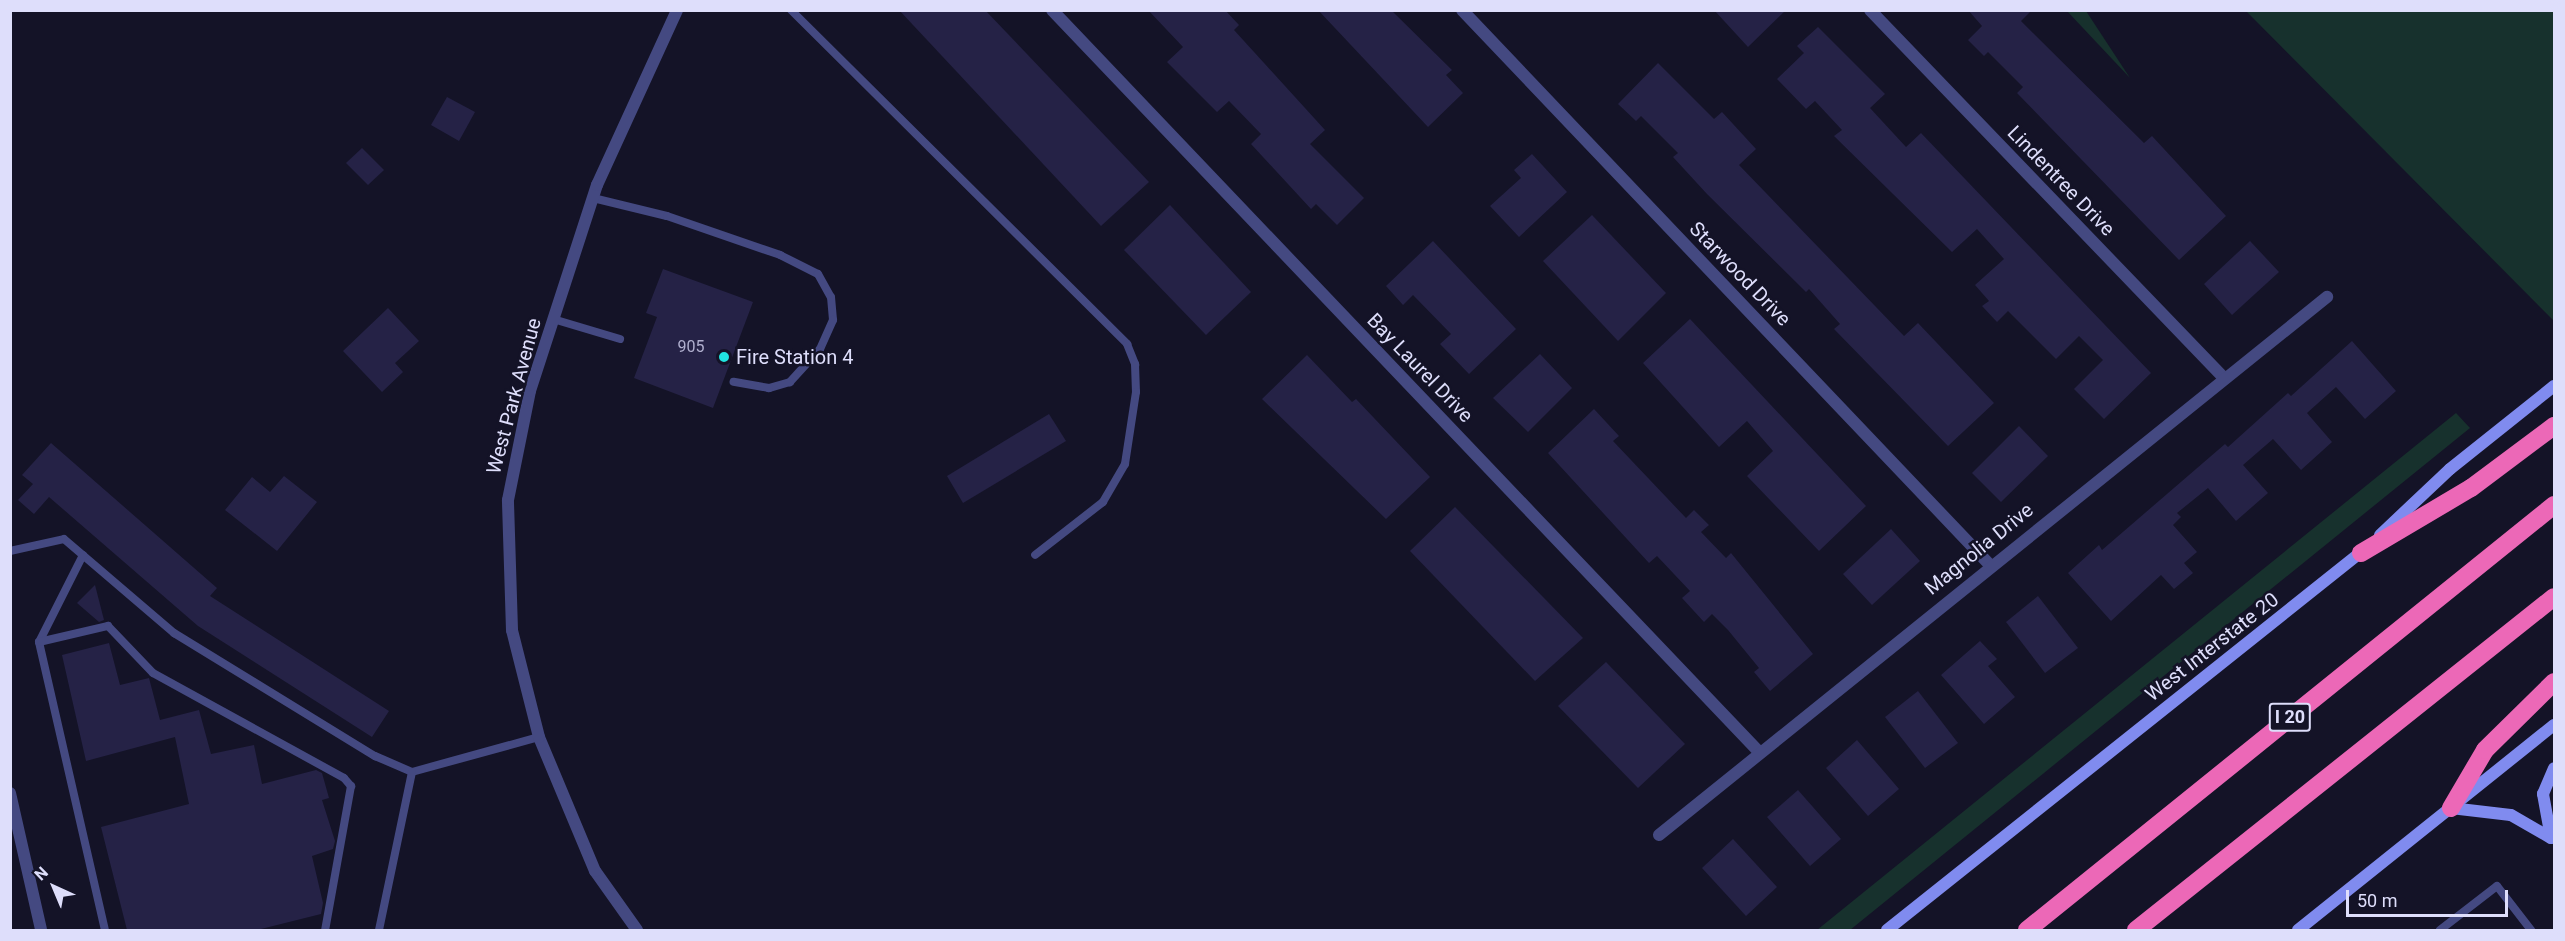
<!DOCTYPE html>
<html>
<head>
<meta charset="utf-8">
<style>
  body { margin:0 }
  #map { position:relative; width:2565px; height:941px; overflow:hidden; background:#141327; font-family:Roboto,sans-serif }
  div>[style] { position:absolute }
  [style*='--x'] { left:calc(var(--x)*1px); top:calc(var(--y)*1px); width:calc(var(--w)*1px); rotate:calc(var(--a)*1deg) }
  .green>* { inset:0; background:#17312d }
  .building>* { inset:0; background:#252246 }
  .service>* { height:8px; margin:-4px; padding:0 4px; transform-origin:4px; border-radius:4px; background:#444981 }
  .minor>* { height:12px; margin:-6px; padding:0 6px; transform-origin:6px; border-radius:6px; background:#444981 }
  .tertiary>* { height:12px; margin:-6px; padding:0 6px; transform-origin:6px; border-radius:6px; background:#444981 }
  .secondary>* { height:12px; margin:-6px; padding:0 6px; transform-origin:6px; border-radius:6px; background:#808bef }
  .motorway>* { height:18px; margin:-9px; padding:0 9px; transform-origin:9px; border-radius:9px; background:#ec68b7 }
  .dots>* { width:16px; height:16px; translate:-50% -50%; box-sizing:border-box; border:3px solid #141327; border-radius:50% }
  span { translate:-50% -50%; white-space:nowrap; text-align:center; line-height:1.15; -webkit-text-stroke:5px #141327; paint-order:stroke }
  .number-label { font-size:16px; color:#b0afce }
  .number-label span { -webkit-text-stroke-width:0 }
  .shield-label span { padding:2px 4px; background:#141327; border:2px solid; border-radius:4px; -webkit-text-stroke-width:0 }
  .shield-label { font-size:18px; color:#dedefb; font-weight:700 }
  .street-label { font-size:20px; color:#dedefb }
  .poi-label { font-size:20px; color:#dedefb }
  .left { translate:0 -50%; text-align:left }
  .frame { position:absolute; inset:0; border:12px solid #dedefb; pointer-events:none }
  .north { position:absolute; left:24px; top:857px; width:60px; height:60px; -webkit-text-stroke:4px #141327; paint-order:stroke; rotate:316deg; font-size:16px; font-weight:700; line-height:24px; text-align:center; color:#dedefb }
  .north::after { content:''; display:block; margin:auto; width:21px; height:27px; background:#dedefb; clip-path:polygon(50% 0,100% 100%,50% 72%,0 100%) }
  .scale { position:absolute; left:2346px; top:890px; width:162px; height:27px; box-sizing:border-box; border:3px solid #dedefb; border-top:0; padding-left:8px; font-size:18px; line-height:21px; white-space:nowrap; color:#dedefb; -webkit-text-stroke:4px #141327; paint-order:stroke }
</style>
</head>
<body>
<div id="map">
  <div class="green">
    <i style="clip-path:polygon(2067px 11px,2086px 11px,2130px 78px)"></i>
    <i style="clip-path:polygon(2246px 11px,2554px 11px,2554px 321px)"></i>
    <i style="clip-path:polygon(2456px 413px,2470px 428px,1850px 930px,1817px 930px)"></i>
  </div>
  <div class="building">
    <i style="clip-path:polygon(899px 10px,985px 10px,1149px 182px,1101px 226px)"></i>
    <i style="clip-path:polygon(1148px 10px,1225px 10px,1239px 25px,1234px 30px,1325px 130px,1310px 144px,1364px 198px,1337px 225px,1316px 204px,1311px 209px,1251px 144px,1261px 134px,1229px 101px,1217px 112px,1167px 62px,1183px 47px)"></i>
    <i style="clip-path:polygon(1318px 10px,1391px 10px,1452px 70px,1446px 75px,1463px 93px,1428px 127px)"></i>
    <i style="clip-path:polygon(1714px 10px,1786px 10px,1748px 47px)"></i>
    <i style="clip-path:polygon(1968px 10px,2032px 10px,2021px 21px,2144px 143px,2152px 136px,2226px 216px,2179px 260px,2017px 93px,2023px 87px,1988px 52px,1984px 56px,1968px 40px,1982px 26px)"></i>
    <i style="clip-path:polygon(1818px 27px,1885px 94px,1870px 108px,1906px 147px,1921px 133px,2151px 373px,2104px 419px,2074px 389px,2103px 360px,2079px 336px,2056px 359px,2008px 311px,1997px 322px,1982px 306px,1989px 301px,1975px 285px,2004px 259px,1977px 229px,1952px 252px,1834px 136px,1842px 130px,1815px 101px,1806px 109px,1777px 79px,1804px 53px,1797px 46px)"></i>
    <i style="clip-path:polygon(1658px 63px,1714px 119px,1722px 112px,1756px 149px,1739px 165px,1904px 336px,1918px 323px,1994px 403px,1948px 446px,1834px 329px,1840px 324px,1809px 289px,1806px 292px,1707px 194px,1673px 157px,1678px 153px,1641px 116px,1636px 121px,1618px 104px)"></i>
    <i style="clip-path:polygon(447px 97px,475px 112px,459px 141px,431px 125px)"></i>
    <i style="clip-path:polygon(362px 148px,384px 170px,368px 185px,346px 163px)"></i>
    <i style="clip-path:polygon(1532px 154px,1567px 192px,1519px 237px,1490px 206px,1521px 178px,1514px 170px)"></i>
    <i style="clip-path:polygon(1170px 205px,1251px 292px,1206px 335px,1124px 250px)"></i>
    <i style="clip-path:polygon(1592px 215px,1666px 293px,1618px 341px,1543px 261px)"></i>
    <i style="clip-path:polygon(1433px 241px,1516px 329px,1469px 374px,1440px 344px,1451px 334px,1413px 295px,1403px 305px,1386px 286px)"></i>
    <i style="clip-path:polygon(2250px 241px,2279px 272px,2232px 315px,2204px 284px)"></i>
    <i style="clip-path:polygon(663px 269px,753px 302px,713px 408px,634px 378px,657px 317px,646px 313px)"></i>
    <i style="clip-path:polygon(388px 308px,419px 341px,395px 363px,403px 372px,382px 392px,343px 351px)"></i>
    <i style="clip-path:polygon(1690px 319px,1866px 506px,1819px 551px,1747px 476px,1773px 451px,1747px 421px,1719px 447px,1643px 363px)"></i>
    <i style="clip-path:polygon(2352px 341px,2396px 391px,2365px 419px,2336px 387px,2307px 413px,2332px 442px,2301px 470px,2273px 439px,2243px 465px,2268px 493px,2236px 521px,2208px 488px,2177px 513px,2181px 517px,2173px 525px,2197px 552px,2184px 563px,2193px 573px,2174px 589px,2161px 575px,2111px 621px,2068px 573px,2099px 545px,2102px 550px,2225px 444px,2228px 447px,2288px 393px,2291px 396px)"></i>
    <i style="clip-path:polygon(1540px 354px,1572px 388px,1528px 432px,1493px 398px)"></i>
    <i style="clip-path:polygon(1307px 355px,1352px 402px,1356px 399px,1430px 477px,1386px 519px,1262px 399px)"></i>
    <i style="clip-path:polygon(1594px 409px,1619px 436px,1613px 441px,1686px 518px,1694px 510px,1709px 525px,1701px 532px,1726px 558px,1731px 553px,1813px 654px,1770px 691px,1754px 672px,1759px 668px,1728px 630px,1712px 614px,1704px 622px,1682px 598px,1690px 591px,1657px 556px,1649px 563px,1548px 453px)"></i>
    <i style="clip-path:polygon(1049px 414px,1066px 441px,963px 503px,947px 476px)"></i>
    <i style="clip-path:polygon(2019px 426px,2048px 456px,2001px 502px,1972px 473px)"></i>
    <i style="clip-path:polygon(51px 443px,217px 588px,210px 596px,389px 711px,372px 737px,198px 626px,49px 497px,34px 514px,18px 500px,33px 484px,22px 475px)"></i>
    <i style="clip-path:polygon(284px 476px,317px 502px,277px 551px,225px 510px,252px 477px,270px 492px)"></i>
    <i style="clip-path:polygon(1455px 507px,1583px 638px,1535px 681px,1410px 551px)"></i>
    <i style="clip-path:polygon(1891px 529px,1920px 561px,1872px 605px,1843px 574px)"></i>
    <i style="clip-path:polygon(95px 585px,104px 620px,99px 622px,77px 603px)"></i>
    <i style="clip-path:polygon(2038px 596px,2078px 648px,2045px 673px,2006px 622px)"></i>
    <i style="clip-path:polygon(1980px 641px,1997px 659px,1988px 666px,2015px 697px,1984px 724px,1941px 675px)"></i>
    <i style="clip-path:polygon(109px 643px,120px 685px,149px 678px,160px 720px,199px 710px,211px 754px,254px 745px,262px 784px,316px 770px,322px 773px,329px 798px,322px 800px,335px 841px,333px 849px,312px 856px,323px 903px,321px 914px,257px 930px,127px 930px,101px 827px,189px 804px,175px 737px,86px 761px,62px 655px)"></i>
    <i style="clip-path:polygon(1606px 662px,1685px 744px,1638px 788px,1558px 706px)"></i>
    <i style="clip-path:polygon(1918px 691px,1958px 743px,1925px 768px,1885px 717px)"></i>
    <i style="clip-path:polygon(1857px 740px,1899px 789px,1868px 816px,1826px 768px)"></i>
    <i style="clip-path:polygon(1798px 790px,1841px 839px,1810px 866px,1767px 817px)"></i>
    <i style="clip-path:polygon(1733px 839px,1777px 887px,1746px 916px,1702px 868px)"></i>
  </div>
  <div class="service">
    <i style="--x:791;--y:10;--w:474;--a:44.8"></i>
    <i style="--x:1127;--y:344;--w:22;--a:68"></i>
    <i style="--x:1135;--y:364;--w:28;--a:88"></i>
    <i style="--x:1136;--y:392;--w:73;--a:98.7"></i>
    <i style="--x:1125;--y:464;--w:44;--a:120.1"></i>
    <i style="--x:1103;--y:502;--w:86;--a:142.1"></i>
    <i style="--x:593;--y:198;--w:76;--a:13.7"></i>
    <i style="--x:667;--y:216;--w:120;--a:19"></i>
    <i style="--x:780;--y:255;--w:42;--a:26.6"></i>
    <i style="--x:818;--y:274;--w:26;--a:61"></i>
    <i style="--x:831;--y:297;--w:23;--a:85"></i>
    <i style="--x:833;--y:320;--w:32;--a:114"></i>
    <i style="--x:820;--y:349;--w:45;--a:132.3"></i>
    <i style="--x:790;--y:382;--w:22;--a:164"></i>
    <i style="--x:769;--y:388;--w:36;--a:-170"></i>
    <i style="--x:553;--y:319;--w:70;--a:16.6"></i>
    <i style="--x:10;--y:551;--w:55;--a:-12.5"></i>
    <i style="--x:64;--y:539;--w:145;--a:40.5"></i>
    <i style="--x:174;--y:633;--w:236;--a:31.5"></i>
    <i style="--x:375;--y:756;--w:40;--a:23.4"></i>
    <i style="--x:412;--y:772;--w:132;--a:-15.4"></i>
    <i style="--x:83;--y:555;--w:97;--a:116.8"></i>
    <i style="--x:39;--y:642;--w:295;--a:77.1"></i>
    <i style="--x:39;--y:642;--w:71;--a:-13.1"></i>
    <i style="--x:108;--y:626;--w:65;--a:46.2"></i>
    <i style="--x:153;--y:673;--w:218;--a:28.8"></i>
    <i style="--x:344;--y:778;--w:11;--a:49"></i>
    <i style="--x:351;--y:786;--w:146;--a:100.2"></i>
    <i style="--x:379;--y:930;--w:161;--a:-78.2"></i>
    <i style="--x:2440;--y:930;--w:72;--a:-37.7"></i>
    <i style="--x:2497;--y:886;--w:56;--a:52.3"></i>
  </div>
  <div class="minor">
    <i style="--x:1052;--y:10;--w:1026;--a:46.38"></i>
    <i style="--x:1462;--y:10;--w:766;--a:46.43"></i>
    <i style="--x:1870;--y:10;--w:511;--a:46.11"></i>
    <i style="--x:1659;--y:835;--w:858;--a:-38.85"></i>
  </div>
  <div class="tertiary">
    <i style="--x:10;--y:793;--w:140;--a:77.2"></i>
    <i style="--x:637;--y:930;--w:72;--a:-125.4"></i>
    <i style="--x:595;--y:871;--w:145;--a:-112.7"></i>
    <i style="--x:539;--y:737;--w:110;--a:-104.2"></i>
    <i style="--x:512;--y:630;--w:130;--a:-91.8"></i>
    <i style="--x:508;--y:500;--w:111;--a:-78.6"></i>
    <i style="--x:530;--y:391;--w:217;--a:-72"></i>
    <i style="--x:597;--y:185;--w:192;--a:-65.4"></i>
  </div>
  <div class="secondary">
    <i style="--x:2380;--y:535;--w:96;--a:-43.3"></i>
    <i style="--x:2450;--y:469;--w:133;--a:-38.6"></i>
    <i style="--x:2451;--y:808;--w:60;--a:6.7"></i>
    <i style="--x:2511;--y:815;--w:46;--a:29.9"></i>
    <i style="--x:2551;--y:838;--w:45;--a:-100.3"></i>
    <i style="--x:2543;--y:794;--w:28;--a:-67"></i>
    <i style="--x:1887;--y:930;--w:611;--a:-38.56"></i>
    <i style="--x:2298;--y:930;--w:328;--a:-38.7"></i>
  </div>
  <div class="motorway">
    <i style="--x:2361;--y:553;--w:128;--a:-30.6"></i>
    <i style="--x:2471;--y:488;--w:104;--a:-36.8"></i>
    <i style="--x:2451;--y:808;--w:67;--a:-59.6"></i>
    <i style="--x:2485;--y:750;--w:97;--a:-44.6"></i>
    <i style="--x:2027;--y:930;--w:677;--a:-38.88"></i>
    <i style="--x:2136;--y:930;--w:534;--a:-38.54"></i>
  </div>
  <div class="dots">
    <i style="left:724px;top:357px;background:#21e4e0"></i>
  </div>
  <div class="number-label">
    <span style="left:691px;top:347px">905</span>
  </div>
  <div class="shield-label">
    <span style="left:2290px;top:717px">I 20</span>
  </div>
  <div class="street-label">
    <span style="left:2061px;top:181px;rotate:46deg">Lindentree Drive</span>
    <span style="left:1740px;top:274px;rotate:46deg">Starwood Drive</span>
    <span style="left:1420px;top:368px;rotate:46deg">Bay Laurel Drive</span>
    <span style="left:514px;top:396px;rotate:-75deg">West Park Avenue</span>
    <span style="left:1979px;top:549px;rotate:-39deg">Magnolia Drive</span>
    <span style="left:2212px;top:647px;rotate:-38deg">West Interstate 20</span>
  </div>
  <div class="poi-label">
    <span class="left" style="left:736px;top:357px">Fire Station 4</span>
  </div>
  <div class="frame"></div>
  <div class="north">N</div>
  <div class="scale">50 m</div>
</div>
</body>
</html>
